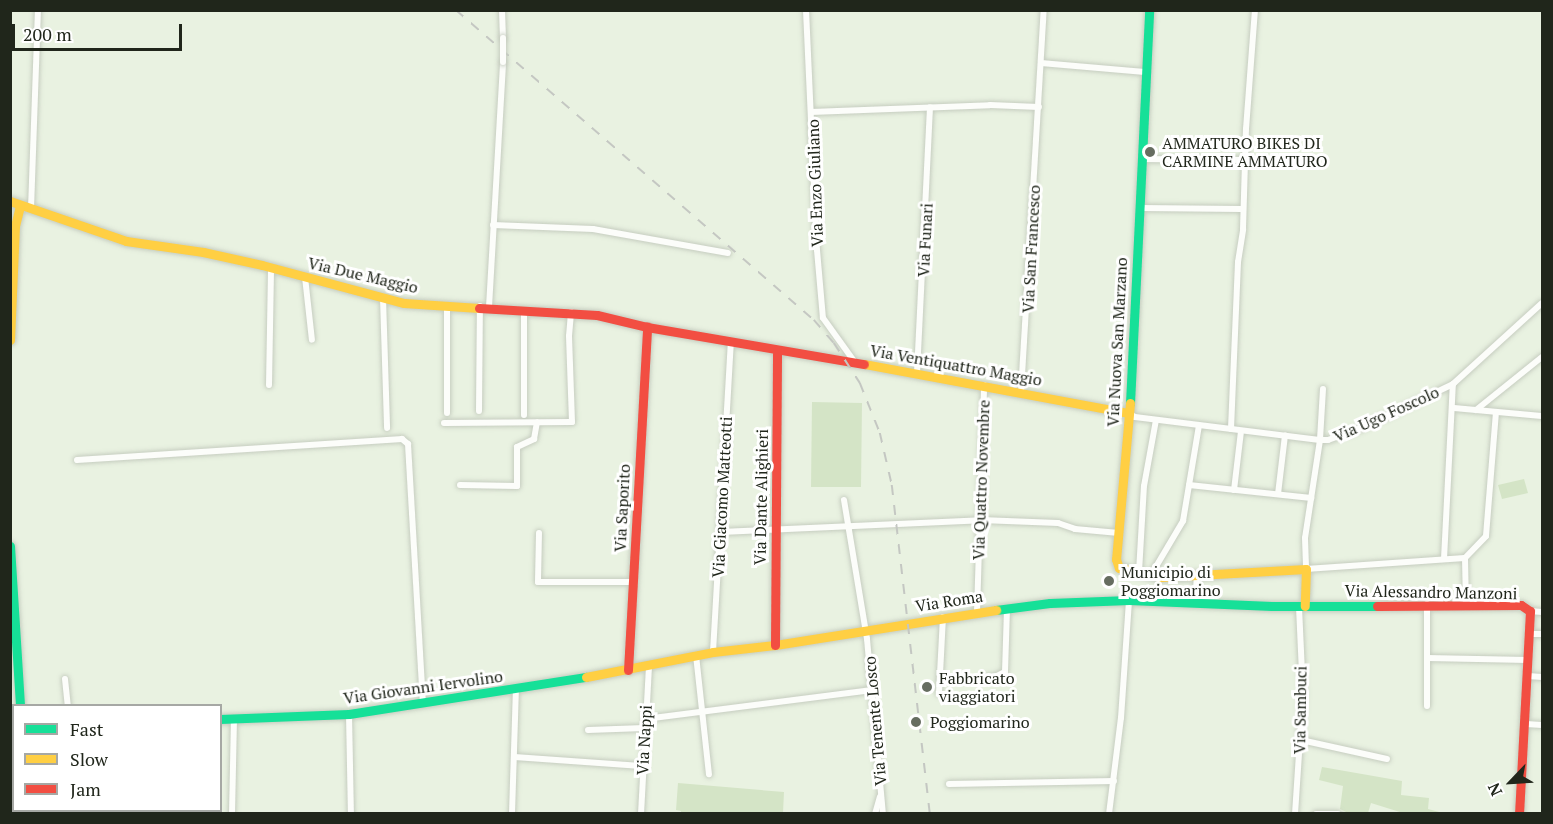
<!DOCTYPE html>
<html>
<head>
<meta charset="utf-8">
<style>
  body { margin:0 }
  #map { position:relative; width:1553px; height:824px; overflow:hidden; background:#e9f2e1; font-family:"PT Serif",serif }
  div>[style] { position:absolute }
  [style*='--x'] { left:calc(var(--x)*1px); top:calc(var(--y)*1px); width:calc(var(--w)*1px); rotate:calc(var(--a)*1deg) }
  .green>* { inset:0; background:#d4e4c6 }
  .roads { filter:drop-shadow(0 0 2px #c6cdc0) drop-shadow(0 0 2px #c6cdc0) }
  .street>* { height:6px; margin:-3px; padding:0 3px; transform-origin:3px; border-radius:3px; background:#fcfdfa }
  .fast>* { height:9px; margin:-4.5px; padding:0 4.5px; transform-origin:4.5px; border-radius:4.5px; background:#16e098 }
  .slow>* { height:9px; margin:-4.5px; padding:0 4.5px; transform-origin:4.5px; border-radius:4.5px; background:#ffcf43 }
  .jam>* { height:9px; margin:-4.5px; padding:0 4.5px; transform-origin:4.5px; border-radius:4.5px; background:#f24e42 }
  .rail>* { height:1.5px; margin-top:-0.75px; transform-origin:0; background:repeating-linear-gradient(90deg,#c4c7c2 0 10px,transparent 0 20px) }
  .bridges { filter:drop-shadow(0 0 2px #c6cdc0) drop-shadow(0 0 2px #c6cdc0) }
  .street-bridge>* { height:6px; margin:-3px; padding:0 3px; transform-origin:3px; border-radius:3px; background:#fcfdfa }
  .dots>* { width:16px; height:16px; translate:-50% -50%; box-sizing:border-box; border:3px solid #fff; border-radius:50% }
  span { translate:-50% -50%; white-space:nowrap; text-align:center; line-height:1.15; -webkit-text-stroke:6px #fff; paint-order:stroke }
  .poi-label { font-size:16px; color:#20261b }
  .left { translate:0 -50%; text-align:left }
  .street-label { font-size:16px; color:#20261b }
  .frame { position:absolute; inset:0; border:12px solid #20261b; pointer-events:none }
  .legend { position:absolute; left:12px; top:704px; width:210px; height:108px; box-sizing:border-box; background:#fff; border:2px solid #a6a8a4; margin:0; padding:8px 10px; list-style:none; font-size:18px; color:#20261b }
  .legend li { display:flex; align-items:center; gap:12px; height:30px }
  .legend b { width:30px; border:2px solid #a6a8a4 }
  .north { position:absolute; left:1481px; top:752px; width:60px; height:60px; -webkit-text-stroke:4px #fff; paint-order:stroke; rotate:245deg; font-size:16px; font-weight:700; line-height:24px; text-align:center; color:#20261b }
  .north::after { content:''; display:block; margin:auto; width:21px; height:27px; background:#20261b; clip-path:polygon(50% 0,100% 100%,50% 72%,0 100%) }
  .scale { position:absolute; left:12px; top:24px; width:170px; height:27px; box-sizing:border-box; border:3px solid #20261b; border-top:0; padding-left:8px; font-size:18px; line-height:21px; white-space:nowrap; color:#20261b; -webkit-text-stroke:4px #fff; paint-order:stroke }
</style>
</head>
<body>
<div id="map">
  <div class="green">
    <i style="clip-path:polygon(812px 402px,862px 403px,861px 487px,811px 487px)"></i>
    <i style="clip-path:polygon(1524px 479px,1528px 493px,1502px 499px,1498px 485px)"></i>
    <i style="clip-path:polygon(1322px 767px,1402px 781px,1401px 795px,1429px 798px,1428px 809px,1443px 813px,1403px 813px,1371px 803px,1368px 813px,1348px 813px,1340px 809px,1343px 786px,1319px 780px)"></i>
    <i style="clip-path:polygon(678px 783px,784px 792px,783px 813px,681px 813px,681px 811px,676px 810px)"></i>
  </div>
  <div class="roads">
    <div class="street">
      <i style="--x:502;--y:10;--w:28;--a:88"></i>
      <i style="--x:806;--y:10;--w:240;--a:87.4"></i>
      <i style="--x:817;--y:250;--w:68;--a:85"></i>
      <i style="--x:823;--y:318;--w:53;--a:54.2"></i>
      <i style="--x:1041;--y:63;--w:104;--a:4.9"></i>
      <i style="--x:811;--y:112;--w:179;--a:-2.2"></i>
      <i style="--x:990;--y:105;--w:49;--a:2.3"></i>
      <i style="--x:1141;--y:159;--w:103;--a:0.6"></i>
      <i style="--x:1140;--y:208;--w:102;--a:0.6"></i>
      <i style="--x:31;--y:209;--w:199;--a:-88"></i>
      <i style="--x:493;--y:225;--w:100;--a:2.3"></i>
      <i style="--x:593;--y:229;--w:137;--a:10.1"></i>
      <i style="--x:305;--y:277;--w:63;--a:83.7"></i>
      <i style="--x:383;--y:298;--w:130;--a:88.2"></i>
      <i style="--x:447;--y:305;--w:108;--a:90"></i>
      <i style="--x:489;--y:307;--w:245;--a:-86.7"></i>
      <i style="--x:524;--y:310;--w:105;--a:90"></i>
      <i style="--x:917;--y:373;--w:266;--a:-87.2"></i>
      <i style="--x:269;--y:385;--w:118;--a:-89"></i>
      <i style="--x:1323;--y:389;--w:51;--a:93.4"></i>
      <i style="--x:1320;--y:440;--w:8;--a:0"></i>
      <i style="--x:1328;--y:440;--w:37;--a:-20"></i>
      <i style="--x:1363;--y:427;--w:100;--a:-25.5"></i>
      <i style="--x:1453;--y:384;--w:120;--a:-42.3"></i>
      <i style="--x:1021;--y:392;--w:383;--a:-86.6"></i>
      <i style="--x:1454;--y:408;--w:88;--a:5.2"></i>
      <i style="--x:1476;--y:410;--w:85;--a:-38.8"></i>
      <i style="--x:479;--y:411;--w:105;--a:-89.5"></i>
      <i style="--x:1129;--y:413;--w:7;--a:34"></i>
      <i style="--x:1135;--y:417;--w:186;--a:7.1"></i>
      <i style="--x:1320;--y:440;--w:99;--a:98.7"></i>
      <i style="--x:1305;--y:538;--w:31;--a:88"></i>
      <i style="--x:1306;--y:569;--w:159;--a:-4"></i>
      <i style="--x:1465;--y:558;--w:30;--a:-46"></i>
      <i style="--x:1486;--y:536;--w:123;--a:-85.4"></i>
      <i style="--x:444;--y:423;--w:128;--a:-0.4"></i>
      <i style="--x:572;--y:422;--w:86;--a:-92"></i>
      <i style="--x:569;--y:336;--w:24;--a:-85"></i>
      <i style="--x:1231;--y:429;--w:167;--a:-87.6"></i>
      <i style="--x:1238;--y:262;--w:33;--a:-81"></i>
      <i style="--x:1243;--y:229;--w:100;--a:-88.3"></i>
      <i style="--x:1246;--y:129;--w:119;--a:-85.7"></i>
      <i style="--x:77;--y:460;--w:326;--a:-3.7"></i>
      <i style="--x:402;--y:439;--w:8;--a:40"></i>
      <i style="--x:408;--y:444;--w:258;--a:86.7"></i>
      <i style="--x:460;--y:485;--w:57;--a:1"></i>
      <i style="--x:517;--y:486;--w:39;--a:-90"></i>
      <i style="--x:517;--y:447;--w:19;--a:-25"></i>
      <i style="--x:534;--y:439;--w:17;--a:-80"></i>
      <i style="--x:1189;--y:485;--w:123;--a:6.1"></i>
      <i style="--x:1234;--y:490;--w:59;--a:-83.2"></i>
      <i style="--x:1278;--y:494;--w:59;--a:-83.2"></i>
      <i style="--x:844;--y:500;--w:141;--a:80.6"></i>
      <i style="--x:867;--y:639;--w:176;--a:84.8"></i>
      <i style="--x:721;--y:532;--w:260;--a:-2.6"></i>
      <i style="--x:981;--y:520;--w:77;--a:2.2"></i>
      <i style="--x:1058;--y:523;--w:18;--a:19"></i>
      <i style="--x:1075;--y:529;--w:44;--a:5.2"></i>
      <i style="--x:539;--y:533;--w:49;--a:91.2"></i>
      <i style="--x:538;--y:582;--w:95;--a:0"></i>
      <i style="--x:1465;--y:558;--w:47;--a:88.8"></i>
      <i style="--x:1444;--y:559;--w:175;--a:-87.1"></i>
      <i style="--x:1139;--y:572;--w:86;--a:-86.7"></i>
      <i style="--x:1144;--y:486;--w:67;--a:-79.7"></i>
      <i style="--x:1151;--y:575;--w:63;--a:-59.3"></i>
      <i style="--x:1183;--y:521;--w:97;--a:-80.5"></i>
      <i style="--x:1195;--y:604;--w:29;--a:-86"></i>
      <i style="--x:1530;--y:611;--w:12;--a:5"></i>
      <i style="--x:977;--y:612;--w:227;--a:-88.2"></i>
      <i style="--x:1529;--y:634;--w:13;--a:0"></i>
      <i style="--x:713;--y:652;--w:311;--a:-86.7"></i>
      <i style="--x:696;--y:655;--w:120;--a:83.8"></i>
      <i style="--x:1427;--y:658;--w:101;--a:1.1"></i>
      <i style="--x:1528;--y:676;--w:14;--a:4"></i>
      <i style="--x:984;--y:678;--w:11;--a:-5"></i>
      <i style="--x:995;--y:677;--w:11;--a:-27"></i>
      <i style="--x:1005;--y:672;--w:64;--a:-88.2"></i>
      <i style="--x:65;--y:679;--w:27;--a:84"></i>
      <i style="--x:939;--y:693;--w:76;--a:-87"></i>
      <i style="--x:1427;--y:706;--w:102;--a:-90"></i>
      <i style="--x:349;--y:714;--w:100;--a:88.9"></i>
      <i style="--x:645;--y:719;--w:229;--a:-7.3"></i>
      <i style="--x:1526;--y:724;--w:16;--a:4"></i>
      <i style="--x:588;--y:730;--w:56;--a:-2"></i>
      <i style="--x:1301;--y:740;--w:88;--a:12.5"></i>
      <i style="--x:514;--y:757;--w:128;--a:4"></i>
      <i style="--x:949;--y:784;--w:165;--a:-1"></i>
      <i style="--x:232;--y:814;--w:96;--a:-88.8"></i>
      <i style="--x:512;--y:814;--w:126;--a:-88.2"></i>
      <i style="--x:641;--y:814;--w:148;--a:-86.9"></i>
      <i style="--x:875;--y:814;--w:18;--a:-74"></i>
      <i style="--x:1109;--y:814;--w:97;--a:-82.9"></i>
      <i style="--x:1121;--y:718;--w:118;--a:-86.1"></i>
      <i style="--x:1295;--y:814;--w:119;--a:-86.2"></i>
      <i style="--x:1303;--y:695;--w:89;--a:-92.6"></i>
      <i style="--x:1316;--y:814;--w:22;--a:0"></i>
    </div>
    <div class="fast">
      <i style="--x:1130;--y:403;--w:393;--a:-87.2"></i>
      <i style="--x:10;--y:546;--w:160;--a:86.4"></i>
      <i style="--x:996;--y:610;--w:54;--a:-7.4"></i>
      <i style="--x:1050;--y:603;--w:79;--a:-2.2"></i>
      <i style="--x:1129;--y:600;--w:143;--a:2.4"></i>
      <i style="--x:1272;--y:606;--w:105;--a:0"></i>
      <i style="--x:220;--y:719;--w:129;--a:-2.2"></i>
      <i style="--x:349;--y:714;--w:240;--a:-8.9"></i>
    </div>
    <div class="slow">
      <i style="--x:10;--y:201;--w:123;--a:19"></i>
      <i style="--x:126;--y:241;--w:78;--a:8.1"></i>
      <i style="--x:203;--y:252;--w:60;--a:12.4"></i>
      <i style="--x:262;--y:265;--w:147;--a:15"></i>
      <i style="--x:404;--y:303;--w:75;--a:3.8"></i>
      <i style="--x:10;--y:340;--w:114;--a:-87.5"></i>
      <i style="--x:15;--y:226;--w:21;--a:-76"></i>
      <i style="--x:864;--y:364;--w:269;--a:10.5"></i>
      <i style="--x:1130;--y:403;--w:157;--a:95.1"></i>
      <i style="--x:1116;--y:559;--w:9;--a:72"></i>
      <i style="--x:1119;--y:568;--w:43;--a:12.1"></i>
      <i style="--x:1161;--y:577;--w:145;--a:-3.2"></i>
      <i style="--x:1306;--y:569;--w:37;--a:92"></i>
      <i style="--x:586;--y:677;--w:129;--a:-11.1"></i>
      <i style="--x:713;--y:652;--w:62;--a:-6.4"></i>
      <i style="--x:775;--y:645;--w:224;--a:-9"></i>
      <i style="--x:27;--y:810;--w:4;--a:90"></i>
    </div>
    <div class="jam">
      <i style="--x:479;--y:308;--w:118;--a:3.4"></i>
      <i style="--x:597;--y:315;--w:51;--a:13.5"></i>
      <i style="--x:647;--y:327;--w:220;--a:9.7"></i>
      <i style="--x:1377;--y:606;--w:144;--a:-0.4"></i>
      <i style="--x:1521;--y:605;--w:11;--a:34"></i>
      <i style="--x:1530;--y:611;--w:203;--a:93.1"></i>
      <i style="--x:775;--y:645;--w:295;--a:-89.6"></i>
      <i style="--x:628;--y:670;--w:344;--a:-86.8"></i>
      <i style="--x:10;--y:731;--w:4;--a:0"></i>
    </div>
  </div>
  <div class="rail">
    <i style="--x:456;--y:10;--w:474;--a:40.9"></i>
    <i style="--x:814;--y:320;--w:30;--a:49"></i>
    <i style="--x:834;--y:343;--w:48;--a:57"></i>
    <i style="--x:860;--y:383;--w:54;--a:68.2"></i>
    <i style="--x:880;--y:433;--w:53;--a:77"></i>
    <i style="--x:892;--y:485;--w:331;--a:83.4"></i>
  </div>
  <div class="bridges">
    <div class="street-bridge">
      <i style="--x:503;--y:38;--w:24;--a:90"></i>
    </div>
  </div>
  <div class="dots">
    <i style="left:1150px;top:152px;background:#666d60"></i>
    <i style="left:1109px;top:581px;background:#666d60"></i>
    <i style="left:927px;top:687px;background:#666d60"></i>
    <i style="left:916px;top:722px;background:#666d60"></i>
  </div>
  <div class="poi-label">
    <span class="left" style="left:1162px;top:152px">AMMATURO BIKES DI<br>CARMINE AMMATURO</span>
    <span class="left" style="left:1121px;top:581px">Municipio di<br>Poggiomarino</span>
    <span class="left" style="left:939px;top:687px">Fabbricato<br>viaggiatori</span>
    <span class="left" style="left:930px;top:722px">Poggiomarino</span>
  </div>
  <div class="street-label">
    <span style="left:815px;top:183px;rotate:-92deg">Via Enzo Giuliano</span>
    <span style="left:925px;top:240px;rotate:-87deg">Via Funari</span>
    <span style="left:1031px;top:249px;rotate:-87deg">Via San Francesco</span>
    <span style="left:363px;top:275px;rotate:13deg">Via Due Maggio</span>
    <span style="left:1117px;top:342px;rotate:-87deg">Via Nuova San Marzano</span>
    <span style="left:956px;top:365px;rotate:10deg">Via Ventiquattro Maggio</span>
    <span style="left:1386px;top:414px;rotate:-24deg">Via Ugo Foscolo</span>
    <span style="left:981px;top:480px;rotate:-88deg">Via Quattro Novembre</span>
    <span style="left:722px;top:497px;rotate:-87deg">Via Giacomo Matteotti</span>
    <span style="left:761px;top:497px;rotate:-89deg">Via Dante Alighieri</span>
    <span style="left:622px;top:508px;rotate:-87deg">Via Saporito</span>
    <span style="left:1431px;top:592px;rotate:1deg">Via Alessandro Manzoni</span>
    <span style="left:949px;top:601px;rotate:-9deg">Via Roma</span>
    <span style="left:423px;top:687px;rotate:-8deg">Via Giovanni Iervolino</span>
    <span style="left:1300px;top:710px;rotate:-89deg">Via Sambuci</span>
    <span style="left:875px;top:721px;rotate:-95deg">Via Tenente Losco</span>
    <span style="left:644px;top:740px;rotate:-87deg">Via Nappi</span>
  </div>
  <div class="frame"></div>
  <ul class="legend">
  <li><b style="height:8px;background:#16e098"></b>Fast</li>
  <li><b style="height:8px;background:#ffcf43"></b>Slow</li>
  <li><b style="height:8px;background:#f24e42"></b>Jam</li>
  </ul>
  <div class="north">N</div>
  <div class="scale">200 m</div>
</div>
</body>
</html>
